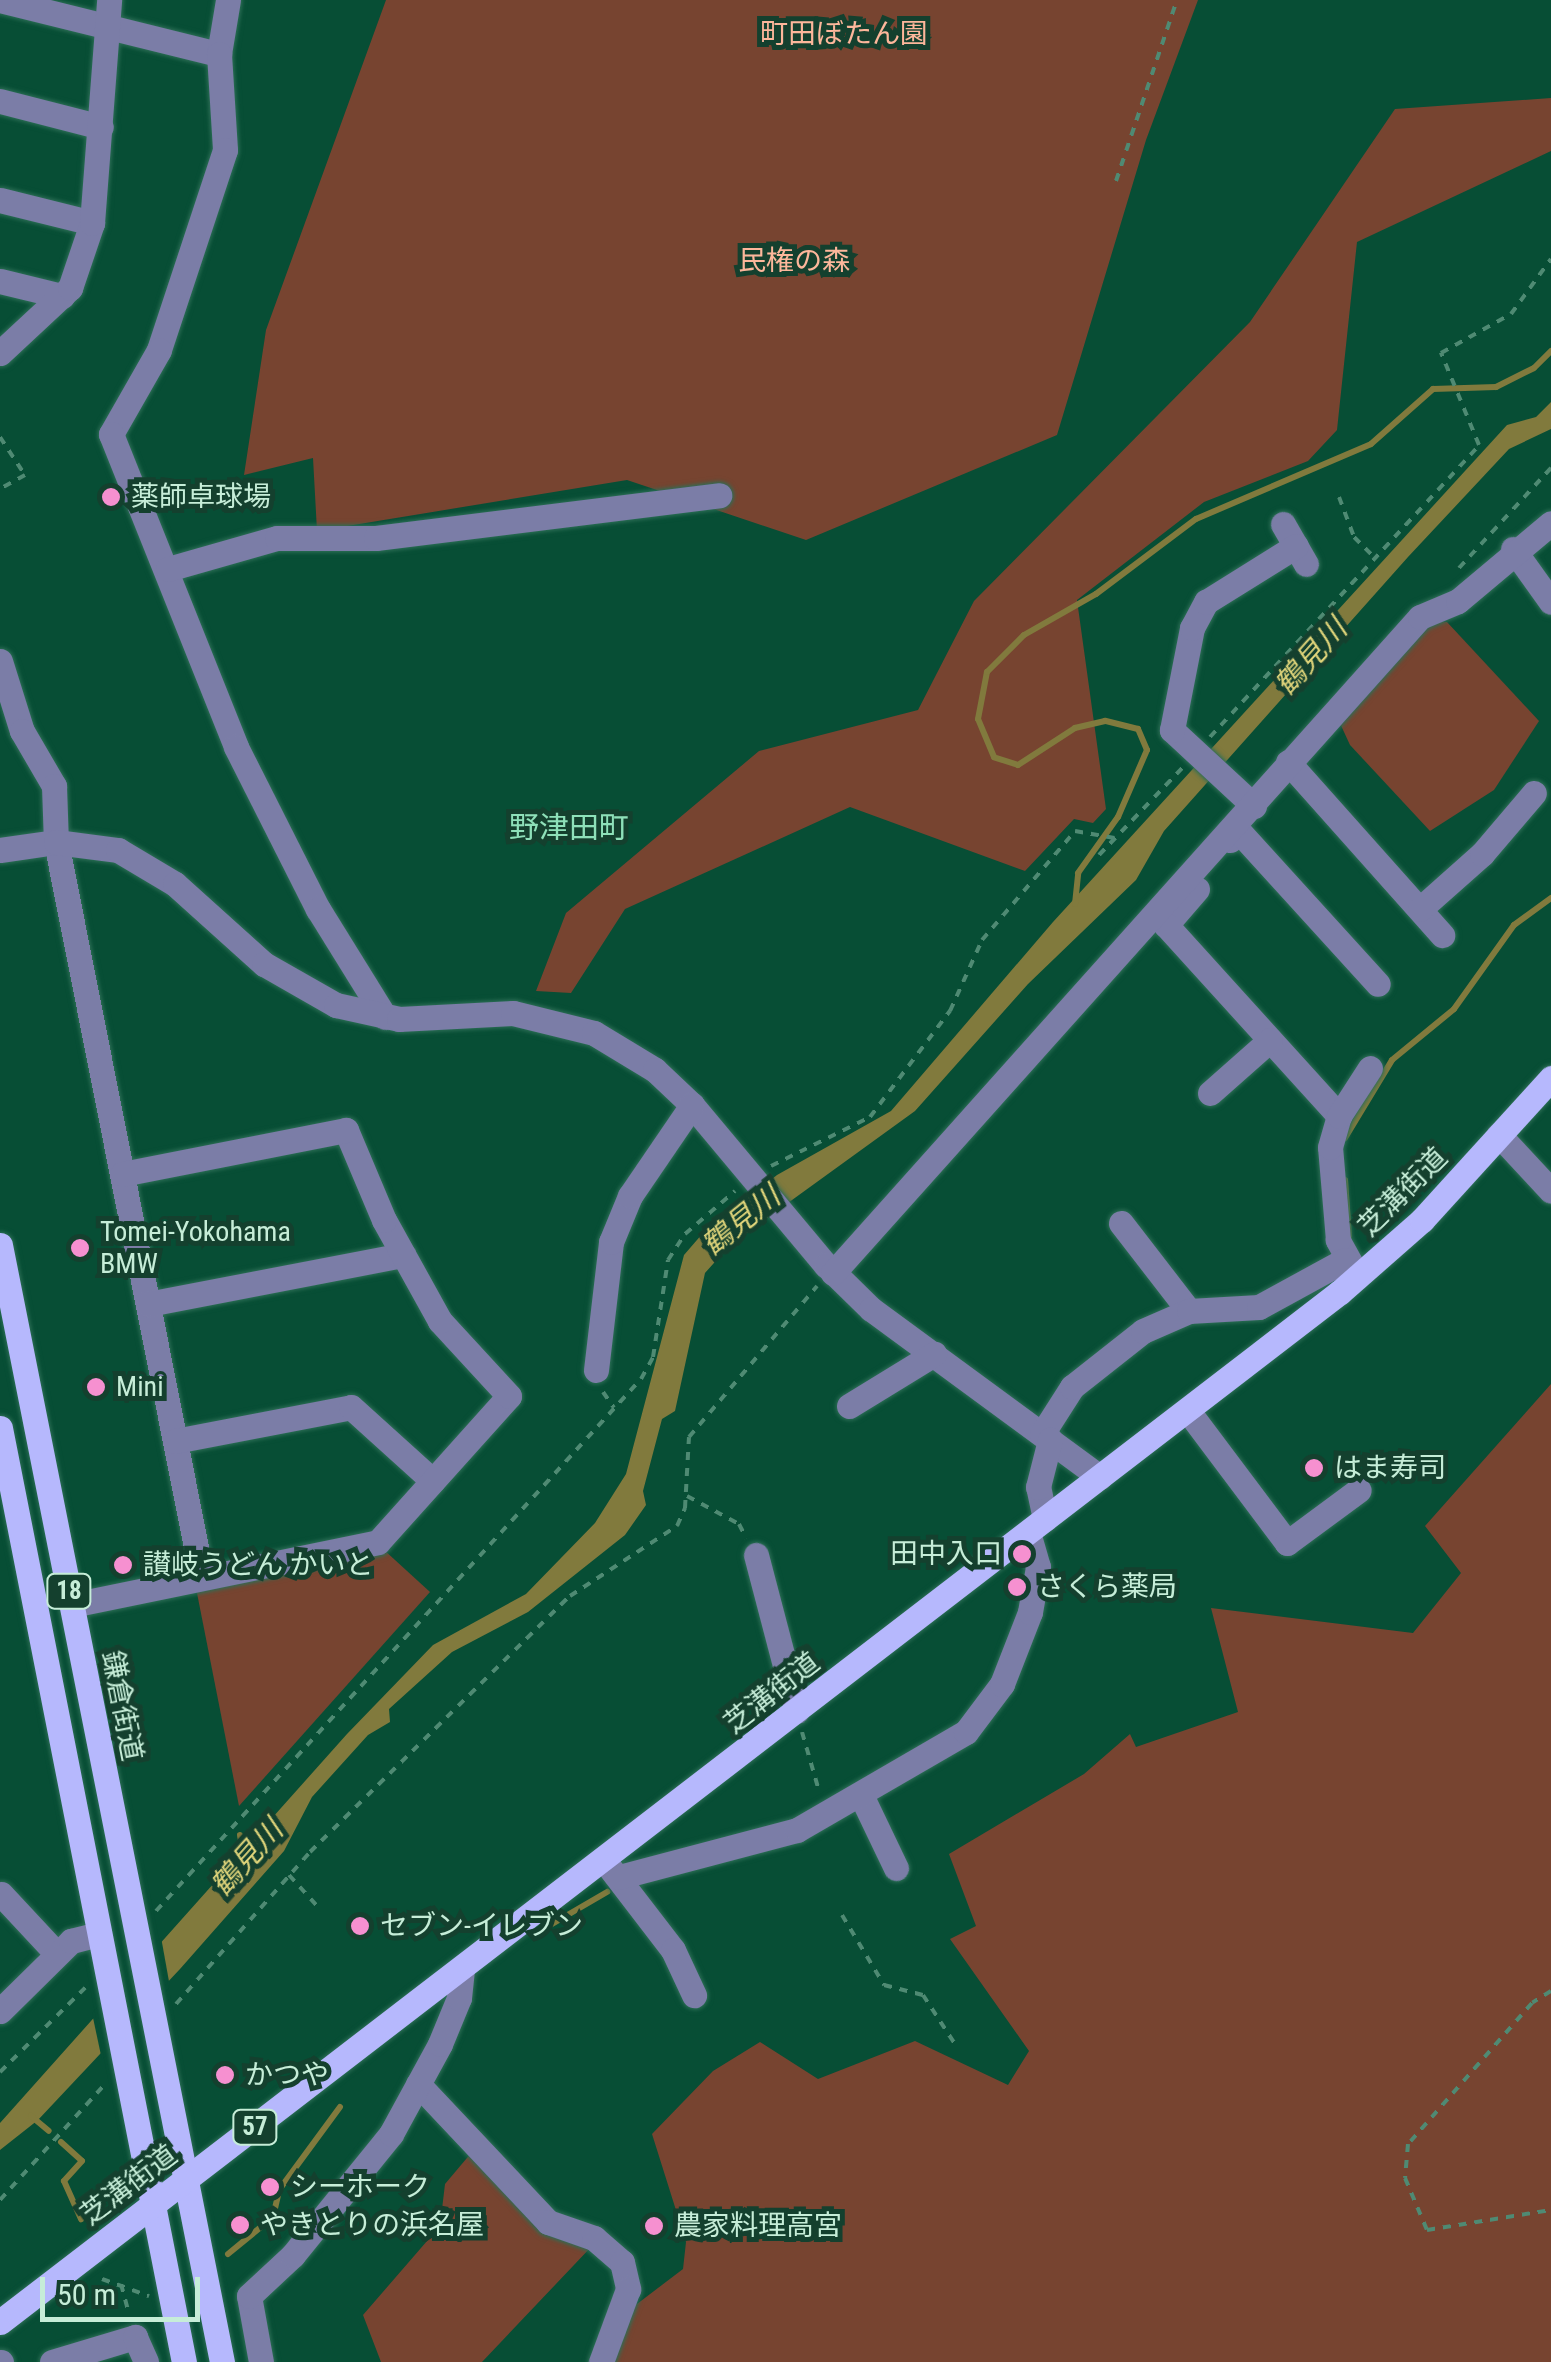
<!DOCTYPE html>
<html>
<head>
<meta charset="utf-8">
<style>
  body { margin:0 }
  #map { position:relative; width:1551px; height:2362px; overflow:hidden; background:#074e35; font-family:"Roboto Condensed","Noto Sans JP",sans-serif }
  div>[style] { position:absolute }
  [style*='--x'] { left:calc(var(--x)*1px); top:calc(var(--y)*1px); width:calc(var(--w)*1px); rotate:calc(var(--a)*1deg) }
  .green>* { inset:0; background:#774430 }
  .water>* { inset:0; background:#817a3d }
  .pier>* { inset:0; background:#074e35 }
  .stream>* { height:6px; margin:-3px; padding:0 3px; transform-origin:3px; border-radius:3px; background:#817a3d }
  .path>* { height:4px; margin-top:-2px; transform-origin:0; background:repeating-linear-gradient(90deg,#4f8a73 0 8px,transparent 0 16px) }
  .roads { filter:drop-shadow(0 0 2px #2d6e56) drop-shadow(0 0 2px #2d6e56) }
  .minor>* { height:25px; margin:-12.5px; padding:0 12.5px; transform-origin:12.5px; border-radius:12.5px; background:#7b7da7 }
  .major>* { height:25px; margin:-12.5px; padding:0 12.5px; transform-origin:12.5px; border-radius:12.5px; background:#b6b8fd }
  .dots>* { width:28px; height:28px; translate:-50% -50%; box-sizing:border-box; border:5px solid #14402e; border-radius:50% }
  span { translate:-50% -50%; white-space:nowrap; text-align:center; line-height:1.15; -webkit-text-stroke:10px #14402e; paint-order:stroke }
  .shield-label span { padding:2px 8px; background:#14402e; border:2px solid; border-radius:8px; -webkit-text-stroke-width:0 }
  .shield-label { font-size:25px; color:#c6edd8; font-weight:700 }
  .park-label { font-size:28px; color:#fdb79b }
  .poi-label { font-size:28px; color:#c6edd8 }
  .left { translate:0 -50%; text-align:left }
  .right { translate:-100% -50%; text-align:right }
  .street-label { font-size:28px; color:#c6edd8 }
  .water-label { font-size:30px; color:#dfd47a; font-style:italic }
  .neighbourhood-label { font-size:30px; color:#8ee0b9 }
  .scale { position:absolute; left:40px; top:2277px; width:160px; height:45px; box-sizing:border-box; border:5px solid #c6edd8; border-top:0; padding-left:12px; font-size:30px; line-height:35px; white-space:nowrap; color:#c6edd8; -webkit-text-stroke:8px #14402e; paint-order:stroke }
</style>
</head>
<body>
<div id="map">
  <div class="green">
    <i style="clip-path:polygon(386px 0,1198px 0,1146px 140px,1057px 435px,806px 540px,627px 480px,317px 531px,313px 458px,244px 475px,266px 330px)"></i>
    <i style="clip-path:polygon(1551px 98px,1551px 151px,1357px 242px,1337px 430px,1308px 461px,1204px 502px,1077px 600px,1106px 809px,1093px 823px,1074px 819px,1025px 871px,850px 807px,625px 909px,571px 993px,536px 991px,566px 913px,759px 751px,918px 710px,974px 601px,1250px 322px,1395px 109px)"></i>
    <i style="clip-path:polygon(1429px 620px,1447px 622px,1539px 721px,1494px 790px,1430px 831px,1350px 745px,1338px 719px)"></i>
    <i style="clip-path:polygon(1551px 1384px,1551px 2362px,612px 2362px,633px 2307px,683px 2269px,686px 2242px,652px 2134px,713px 2071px,760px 2042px,818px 2079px,915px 2041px,1008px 2085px,1029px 2051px,950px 1939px,976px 1926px,949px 1854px,1084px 1774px,1130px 1734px,1136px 1747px,1238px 1712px,1211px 1608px,1413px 1633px,1461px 1573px,1425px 1526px)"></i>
    <i style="clip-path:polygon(383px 1549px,430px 1592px,239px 1806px,196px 1588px)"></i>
    <i style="clip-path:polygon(472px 2152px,592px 2246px,482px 2362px,381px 2362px,363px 2315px,440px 2226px,445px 2184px)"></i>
  </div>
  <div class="water">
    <i style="clip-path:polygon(1551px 402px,1551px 429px,1509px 449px,1408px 557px,1164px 831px,1136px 880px,1028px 984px,915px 1111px,730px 1245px,705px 1273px,675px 1411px,662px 1419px,643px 1491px,646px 1505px,625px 1535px,528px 1612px,452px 1652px,389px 1709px,390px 1722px,368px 1735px,312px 1797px,284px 1851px,180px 1969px,38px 2120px,0 2150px,0 2123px,347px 1734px,433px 1645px,526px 1594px,595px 1523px,626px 1474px,684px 1255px,703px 1233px,777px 1175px,891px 1111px,1053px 922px,1507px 425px,1536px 417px)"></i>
  </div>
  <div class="pier">
    <i style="clip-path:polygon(161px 1937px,170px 1987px,102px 2060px,92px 2013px)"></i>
  </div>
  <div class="stream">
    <i style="--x:1075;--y:904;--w:31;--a:-84"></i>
    <i style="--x:1078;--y:873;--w:69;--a:-54.5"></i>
    <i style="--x:1118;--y:817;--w:73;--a:-66.6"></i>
    <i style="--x:1147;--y:750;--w:23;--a:-113"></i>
    <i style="--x:1138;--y:729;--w:34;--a:-166"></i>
    <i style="--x:1105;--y:721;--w:31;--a:167"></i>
    <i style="--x:1075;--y:728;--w:68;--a:147"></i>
    <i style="--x:1018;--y:765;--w:25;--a:-162"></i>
    <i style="--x:994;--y:757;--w:41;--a:-112.8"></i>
    <i style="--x:978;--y:719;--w:48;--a:-79.2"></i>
    <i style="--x:987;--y:672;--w:52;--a:-45"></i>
    <i style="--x:1024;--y:635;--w:83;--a:-29.7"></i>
    <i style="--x:1096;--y:594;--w:125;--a:-36.9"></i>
    <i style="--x:1196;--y:519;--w:190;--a:-23.2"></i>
    <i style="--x:1371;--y:444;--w:83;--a:-41.6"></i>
    <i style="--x:1433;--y:389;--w:63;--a:-1.8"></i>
    <i style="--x:1496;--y:387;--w:42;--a:-26.6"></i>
    <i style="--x:1534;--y:368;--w:24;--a:-45"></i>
    <i style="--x:1345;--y:1138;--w:91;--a:-58.9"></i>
    <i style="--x:1392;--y:1060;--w:80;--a:-39.4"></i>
    <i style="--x:1454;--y:1009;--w:103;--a:-54.5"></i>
    <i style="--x:1514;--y:925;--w:46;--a:-36.1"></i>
    <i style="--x:1345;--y:1180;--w:57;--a:86"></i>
    <i style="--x:240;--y:1835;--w:24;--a:81"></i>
    <i style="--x:540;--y:1931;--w:78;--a:-30.2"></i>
    <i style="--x:31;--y:2116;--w:23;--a:40"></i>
    <i style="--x:61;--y:2142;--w:28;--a:42"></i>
    <i style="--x:82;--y:2161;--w:27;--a:132"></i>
    <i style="--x:64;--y:2181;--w:42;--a:65.9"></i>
    <i style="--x:228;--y:2254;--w:58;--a:-39.4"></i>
    <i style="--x:273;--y:2217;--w:28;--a:-77"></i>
    <i style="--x:279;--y:2190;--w:103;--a:-53.7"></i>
  </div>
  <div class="path">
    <i style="--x:1116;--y:181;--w:191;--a:-71.4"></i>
    <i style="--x:0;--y:437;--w:45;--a:56.7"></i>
    <i style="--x:25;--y:475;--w:29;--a:151"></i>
    <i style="--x:1339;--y:497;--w:43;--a:69.4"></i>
    <i style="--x:1354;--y:537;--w:28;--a:45"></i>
    <i style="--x:1459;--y:568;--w:136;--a:-47.4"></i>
    <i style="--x:1210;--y:737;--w:397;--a:-47.3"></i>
    <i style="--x:1479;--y:445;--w:100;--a:-112.4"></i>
    <i style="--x:1441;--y:353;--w:80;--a:-29.1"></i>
    <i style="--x:1511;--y:314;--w:68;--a:-54"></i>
    <i style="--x:1099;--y:855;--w:122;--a:-46.3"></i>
    <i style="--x:771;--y:1166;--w:110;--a:-26.3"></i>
    <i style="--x:870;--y:1117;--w:133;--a:-53"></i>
    <i style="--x:950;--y:1011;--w:78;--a:-65.7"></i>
    <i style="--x:982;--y:940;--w:143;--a:-49.5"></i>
    <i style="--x:1075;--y:831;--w:40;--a:10"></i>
    <i style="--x:603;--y:1392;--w:19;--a:55"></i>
    <i style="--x:687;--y:1496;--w:59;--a:28.3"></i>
    <i style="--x:739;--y:1524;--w:16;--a:63"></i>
    <i style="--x:802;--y:1732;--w:61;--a:73.9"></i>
    <i style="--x:289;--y:1875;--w:45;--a:47.7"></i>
    <i style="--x:156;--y:1911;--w:720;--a:-47.65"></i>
    <i style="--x:641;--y:1379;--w:25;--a:-61"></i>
    <i style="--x:653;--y:1357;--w:98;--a:-81.2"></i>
    <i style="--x:668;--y:1260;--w:31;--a:-57"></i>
    <i style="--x:685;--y:1234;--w:66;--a:-40.7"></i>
    <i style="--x:842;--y:1915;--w:82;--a:59"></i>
    <i style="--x:884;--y:1985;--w:40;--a:14.4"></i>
    <i style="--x:923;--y:1995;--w:59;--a:56.9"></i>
    <i style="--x:1551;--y:1991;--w:22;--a:148"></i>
    <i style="--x:1532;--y:2003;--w:188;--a:131.3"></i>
    <i style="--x:1408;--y:2144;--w:34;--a:95"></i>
    <i style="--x:1405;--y:2178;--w:56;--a:67.1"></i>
    <i style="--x:1427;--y:2230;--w:126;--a:-9.2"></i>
    <i style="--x:176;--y:2004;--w:203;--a:-48.6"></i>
    <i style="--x:310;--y:1852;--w:365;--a:-44.6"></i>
    <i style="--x:570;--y:1596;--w:128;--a:-33.2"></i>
    <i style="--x:677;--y:1526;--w:20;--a:-66"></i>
    <i style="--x:685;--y:1508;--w:71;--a:-86.8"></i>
    <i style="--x:689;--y:1437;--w:198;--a:-49.7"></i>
    <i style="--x:0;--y:2072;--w:120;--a:-44.7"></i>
    <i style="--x:0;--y:2200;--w:159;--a:-47.8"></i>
    <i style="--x:102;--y:2279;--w:50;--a:19.9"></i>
    <i style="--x:121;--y:2284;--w:31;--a:75"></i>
  </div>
  <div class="roads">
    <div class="minor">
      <i style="--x:0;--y:0;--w:226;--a:13.9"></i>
      <i style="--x:228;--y:0;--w:55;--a:99.5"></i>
      <i style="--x:219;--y:54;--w:96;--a:86.4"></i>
      <i style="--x:225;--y:150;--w:211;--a:108.3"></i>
      <i style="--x:159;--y:350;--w:97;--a:119.7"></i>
      <i style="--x:111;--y:434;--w:337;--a:68.2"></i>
      <i style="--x:236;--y:747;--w:182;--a:63.2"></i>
      <i style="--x:318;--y:909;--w:127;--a:58.2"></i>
      <i style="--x:0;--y:101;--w:104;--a:14.4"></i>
      <i style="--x:0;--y:200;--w:95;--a:14"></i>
      <i style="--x:0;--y:281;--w:64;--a:13.6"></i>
      <i style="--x:0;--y:353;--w:96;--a:-42.9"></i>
      <i style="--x:70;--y:288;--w:69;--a:-71.3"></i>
      <i style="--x:92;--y:223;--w:224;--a:-85.6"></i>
      <i style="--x:1283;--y:524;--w:46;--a:60.1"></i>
      <i style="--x:1513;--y:549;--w:65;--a:54.4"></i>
      <i style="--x:168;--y:569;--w:113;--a:-15.9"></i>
      <i style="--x:277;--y:538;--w:99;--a:0"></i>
      <i style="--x:376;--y:538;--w:346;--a:-7.1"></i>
      <i style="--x:0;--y:661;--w:73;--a:72.6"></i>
      <i style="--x:22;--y:731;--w:64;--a:59.8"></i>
      <i style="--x:54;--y:786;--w:56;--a:88"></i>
      <i style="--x:56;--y:842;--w:749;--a:78.77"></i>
      <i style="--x:1288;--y:762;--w:232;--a:48.3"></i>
      <i style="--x:1254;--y:806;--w:112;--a:-137.2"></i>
      <i style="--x:1172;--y:730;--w:104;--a:-78.9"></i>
      <i style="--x:1192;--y:628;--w:30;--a:-62"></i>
      <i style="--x:1206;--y:602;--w:106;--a:-31.9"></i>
      <i style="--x:1230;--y:840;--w:14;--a:-69"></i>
      <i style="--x:1235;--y:827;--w:212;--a:47.7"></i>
      <i style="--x:0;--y:850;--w:57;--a:-8.1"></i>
      <i style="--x:56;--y:842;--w:63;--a:7.4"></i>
      <i style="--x:118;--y:850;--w:66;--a:30.8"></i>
      <i style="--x:175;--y:884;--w:120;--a:42"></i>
      <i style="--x:264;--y:964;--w:83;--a:29.7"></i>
      <i style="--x:336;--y:1005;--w:65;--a:12.5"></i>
      <i style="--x:399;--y:1019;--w:114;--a:-3"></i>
      <i style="--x:513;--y:1013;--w:83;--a:13.9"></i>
      <i style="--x:594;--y:1033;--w:71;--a:31.2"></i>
      <i style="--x:655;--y:1070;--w:51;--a:43.4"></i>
      <i style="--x:692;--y:1105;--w:209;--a:50.1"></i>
      <i style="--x:826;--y:1265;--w:63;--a:44.4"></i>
      <i style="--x:871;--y:1309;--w:284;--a:36.3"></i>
      <i style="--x:1197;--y:889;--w:48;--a:130.7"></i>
      <i style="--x:1166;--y:925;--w:258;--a:47.8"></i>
      <i style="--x:1420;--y:909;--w:83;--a:-41.6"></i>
      <i style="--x:1482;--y:854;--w:80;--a:-49.6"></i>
      <i style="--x:1210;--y:1093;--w:80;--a:-41.5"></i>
      <i style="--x:1499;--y:1135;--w:76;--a:47.1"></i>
      <i style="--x:1121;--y:1223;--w:111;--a:52.3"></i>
      <i style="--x:833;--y:1273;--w:880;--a:-48.18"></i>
      <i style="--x:1420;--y:617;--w:41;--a:-22.8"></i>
      <i style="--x:1458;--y:601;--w:121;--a:-40"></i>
      <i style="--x:1356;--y:1273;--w:38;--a:-119"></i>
      <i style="--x:1338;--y:1240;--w:93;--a:-94.9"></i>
      <i style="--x:1330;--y:1147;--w:32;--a:-74"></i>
      <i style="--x:1339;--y:1116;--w:57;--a:-57.1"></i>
      <i style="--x:148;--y:1304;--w:260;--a:-10.9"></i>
      <i style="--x:596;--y:1370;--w:129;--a:-83.3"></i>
      <i style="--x:611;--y:1242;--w:50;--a:-67.6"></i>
      <i style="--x:630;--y:1196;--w:110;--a:-55.7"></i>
      <i style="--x:849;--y:1406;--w:100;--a:-31.5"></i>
      <i style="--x:1188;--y:1411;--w:165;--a:53.1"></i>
      <i style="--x:1287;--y:1543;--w:89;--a:-36.4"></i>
      <i style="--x:1042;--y:1434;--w:56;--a:-57.4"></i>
      <i style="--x:1072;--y:1387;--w:90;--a:-38.3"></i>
      <i style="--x:1143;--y:1331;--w:50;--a:-23.5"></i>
      <i style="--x:1189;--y:1311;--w:70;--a:-3.3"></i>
      <i style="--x:1259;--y:1307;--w:98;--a:-28.7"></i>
      <i style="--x:175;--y:1441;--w:179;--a:-10.9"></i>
      <i style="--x:351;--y:1407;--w:110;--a:42.1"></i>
      <i style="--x:1045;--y:1519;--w:33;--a:-102"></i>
      <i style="--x:1038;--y:1487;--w:49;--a:-75.7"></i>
      <i style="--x:756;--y:1555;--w:161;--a:75.3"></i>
      <i style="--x:72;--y:1605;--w:312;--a:-11.6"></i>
      <i style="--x:378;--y:1542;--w:196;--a:-48.1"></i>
      <i style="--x:509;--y:1396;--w:102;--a:-132.6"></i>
      <i style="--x:440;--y:1321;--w:115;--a:-119"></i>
      <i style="--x:384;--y:1220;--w:98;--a:-112.9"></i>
      <i style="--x:346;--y:1130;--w:228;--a:168.9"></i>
      <i style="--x:861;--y:1795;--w:81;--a:64.4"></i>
      <i style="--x:610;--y:1868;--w:103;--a:52.5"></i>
      <i style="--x:673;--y:1950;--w:50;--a:65"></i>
      <i style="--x:619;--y:1877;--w:184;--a:-14.8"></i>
      <i style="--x:797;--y:1830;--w:195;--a:-30.1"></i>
      <i style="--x:966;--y:1732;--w:60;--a:-53.1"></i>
      <i style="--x:1002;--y:1684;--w:77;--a:-68.7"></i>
      <i style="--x:1030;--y:1612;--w:46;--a:-79.9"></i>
      <i style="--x:1038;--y:1567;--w:35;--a:-106"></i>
      <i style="--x:1;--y:1894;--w:82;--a:47"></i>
      <i style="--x:0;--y:2011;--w:100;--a:-44.6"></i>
      <i style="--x:71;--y:1941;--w:29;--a:-14"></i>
      <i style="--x:418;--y:2084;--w:190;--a:46.7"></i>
      <i style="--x:548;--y:2222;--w:49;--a:19.2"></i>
      <i style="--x:594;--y:2238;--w:37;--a:41"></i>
      <i style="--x:622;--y:2262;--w:28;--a:77"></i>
      <i style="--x:628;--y:2289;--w:78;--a:110.3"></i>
      <i style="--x:0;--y:2362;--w:1;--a:0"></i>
      <i style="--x:52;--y:2362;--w:87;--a:-16.8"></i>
      <i style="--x:135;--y:2337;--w:27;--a:66"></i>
      <i style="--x:261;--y:2362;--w:67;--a:-100.3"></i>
      <i style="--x:249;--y:2296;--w:60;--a:-43"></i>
      <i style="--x:293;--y:2255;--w:156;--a:-51"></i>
      <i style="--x:391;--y:2134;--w:102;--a:-61.4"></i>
      <i style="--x:440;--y:2044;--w:50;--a:-67.6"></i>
      <i style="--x:459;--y:1998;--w:29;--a:-84"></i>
    </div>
    <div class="major">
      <i style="--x:0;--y:1245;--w:1139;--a:78.76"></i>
      <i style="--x:0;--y:1428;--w:952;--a:78.86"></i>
      <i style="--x:0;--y:2322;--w:1690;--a:-37.55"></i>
      <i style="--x:1340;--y:1292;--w:109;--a:-41.3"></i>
      <i style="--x:1422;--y:1220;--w:192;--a:-47.7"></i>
    </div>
  </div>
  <div class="dots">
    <i style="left:111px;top:497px;background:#f690d0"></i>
    <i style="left:80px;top:1248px;background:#f690d0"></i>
    <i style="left:96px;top:1387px;background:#f690d0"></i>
    <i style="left:1314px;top:1468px;background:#f690d0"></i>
    <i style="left:1022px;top:1554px;background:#f690d0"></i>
    <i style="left:123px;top:1565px;background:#f690d0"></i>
    <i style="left:1017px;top:1587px;background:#f690d0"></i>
    <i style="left:360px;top:1926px;background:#f690d0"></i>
    <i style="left:225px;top:2075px;background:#f690d0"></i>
    <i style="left:270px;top:2187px;background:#f690d0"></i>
    <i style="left:240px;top:2225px;background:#f690d0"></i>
    <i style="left:654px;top:2226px;background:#f690d0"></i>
  </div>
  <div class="shield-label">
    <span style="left:69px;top:1591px">18</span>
    <span style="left:255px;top:2127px">57</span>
  </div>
  <div class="park-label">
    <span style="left:844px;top:34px">町田ぼたん園</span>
    <span style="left:794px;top:261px">民権の森</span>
  </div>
  <div class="poi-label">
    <span class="left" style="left:131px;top:497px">薬師卓球場</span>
    <span class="left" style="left:100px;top:1248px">Tomei-Yokohama<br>BMW</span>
    <span class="left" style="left:116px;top:1387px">Mini</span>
    <span class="left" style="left:1334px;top:1468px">はま寿司</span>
    <span class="right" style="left:1002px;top:1554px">田中入口</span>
    <span class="left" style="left:143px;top:1565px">讃岐うどん かいと</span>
    <span class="left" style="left:1037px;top:1587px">さくら薬局</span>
    <span class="left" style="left:380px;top:1926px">セブン-イレブン</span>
    <span class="left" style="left:245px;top:2075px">かつや</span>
    <span class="left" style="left:290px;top:2187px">シーホーク</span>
    <span class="left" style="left:260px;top:2225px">やきとりの浜名屋</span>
    <span class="left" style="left:674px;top:2226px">農家料理高宮</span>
  </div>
  <div class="street-label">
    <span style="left:1403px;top:1192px;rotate:-45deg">芝溝街道</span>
    <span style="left:772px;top:1693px;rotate:-38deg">芝溝街道</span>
    <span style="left:122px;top:1706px;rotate:79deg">鎌倉街道</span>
    <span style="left:129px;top:2185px;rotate:-37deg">芝溝街道</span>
  </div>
  <div class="water-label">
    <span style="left:1311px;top:657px;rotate:-48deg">鶴見川</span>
    <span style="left:741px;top:1221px;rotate:-39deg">鶴見川</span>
    <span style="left:247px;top:1858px;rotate:-48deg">鶴見川</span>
  </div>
  <div class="neighbourhood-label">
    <span style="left:569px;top:828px">野津田町</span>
  </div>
  <div class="scale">50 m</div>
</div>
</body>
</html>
